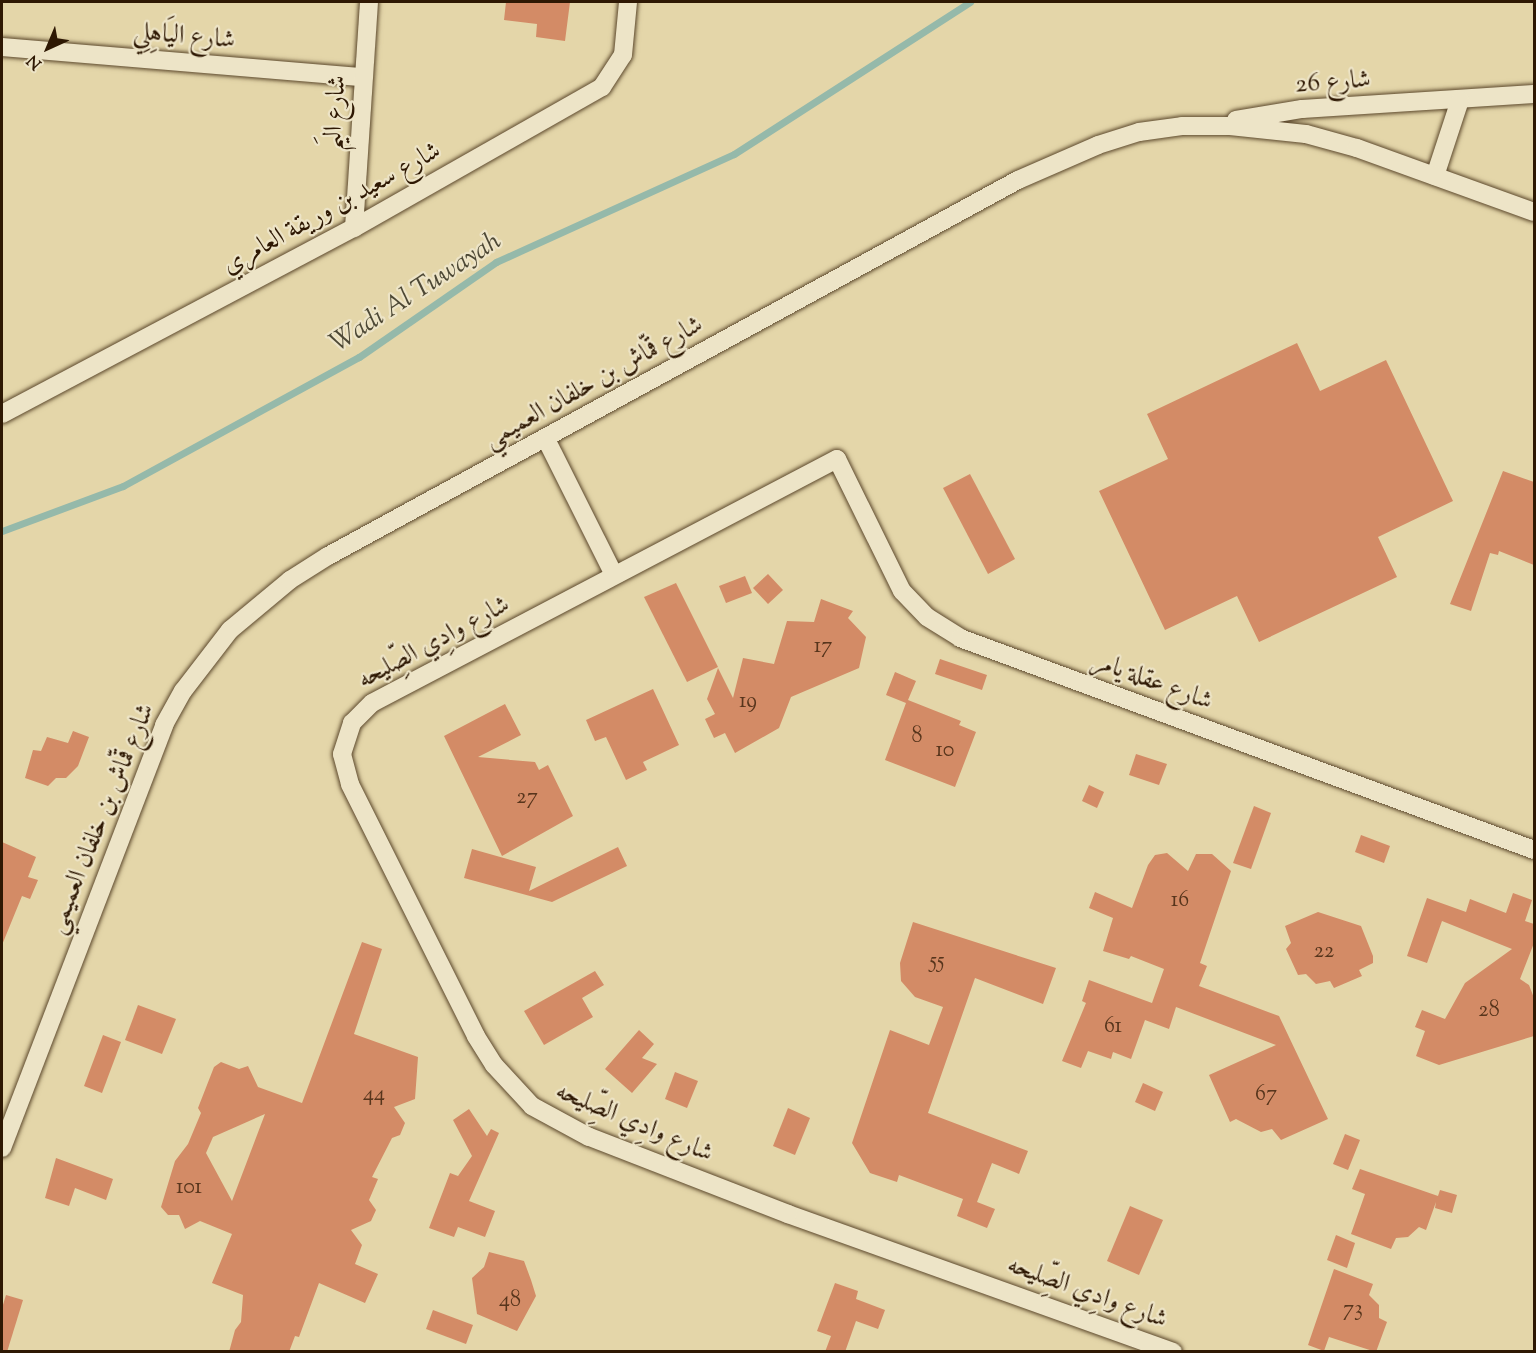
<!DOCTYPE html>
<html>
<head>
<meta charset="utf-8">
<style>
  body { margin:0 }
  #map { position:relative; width:1536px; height:1353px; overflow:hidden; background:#e4d6a9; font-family:"Sorts Mill Goudy",Amiri,serif }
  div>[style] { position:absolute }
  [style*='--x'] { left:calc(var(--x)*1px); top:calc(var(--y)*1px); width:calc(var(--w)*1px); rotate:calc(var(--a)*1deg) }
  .stream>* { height:7px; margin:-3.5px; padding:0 3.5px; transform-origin:3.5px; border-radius:3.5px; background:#95b9aa }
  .building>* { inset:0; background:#d38b66 }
  .roads { filter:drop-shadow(0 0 2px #5c482c) drop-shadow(0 0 2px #5c482c) }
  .minor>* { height:18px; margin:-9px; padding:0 9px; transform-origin:9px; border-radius:9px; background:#ede4c7 }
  span { translate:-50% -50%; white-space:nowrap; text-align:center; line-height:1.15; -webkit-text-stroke:4.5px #ede4c7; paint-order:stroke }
  .number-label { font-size:22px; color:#57351c }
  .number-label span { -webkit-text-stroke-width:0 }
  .street-label { font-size:26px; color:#2e1803 }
  .water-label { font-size:27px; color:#4d4835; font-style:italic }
  .frame { position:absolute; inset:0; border:3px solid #2e1803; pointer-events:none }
  .north { position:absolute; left:18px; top:18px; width:60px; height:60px; -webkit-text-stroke:4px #ede4c7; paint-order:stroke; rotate:224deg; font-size:16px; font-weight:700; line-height:24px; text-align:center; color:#2e1803 }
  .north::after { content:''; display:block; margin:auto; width:21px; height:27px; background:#2e1803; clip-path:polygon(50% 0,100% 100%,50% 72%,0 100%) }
</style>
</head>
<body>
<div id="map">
  <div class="stream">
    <i style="--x:2;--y:531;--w:129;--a:-20.4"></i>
    <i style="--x:123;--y:486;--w:269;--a:-28.7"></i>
    <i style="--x:359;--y:357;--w:167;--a:-34.7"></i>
    <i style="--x:496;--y:262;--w:261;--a:-24.4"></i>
    <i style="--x:734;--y:154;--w:281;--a:-32.8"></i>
  </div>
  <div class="building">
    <i style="clip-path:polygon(506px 2px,570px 2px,565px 41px,536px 37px,537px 24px,504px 20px)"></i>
    <i style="clip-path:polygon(1297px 343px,1320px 391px,1386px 360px,1453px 501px,1378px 537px,1397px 577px,1259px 642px,1237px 596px,1165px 630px,1099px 491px,1168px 459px,1147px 414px)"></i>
    <i style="clip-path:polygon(1503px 471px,1534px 482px,1534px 565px,1499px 551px,1498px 555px,1490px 553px,1471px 611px,1450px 604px)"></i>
    <i style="clip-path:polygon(970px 474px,1015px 559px,988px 574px,943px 488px)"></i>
    <i style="clip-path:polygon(768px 574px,783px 590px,768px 604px,753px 588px)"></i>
    <i style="clip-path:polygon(745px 576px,752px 593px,726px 603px,719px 586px)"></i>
    <i style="clip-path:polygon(676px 583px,718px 667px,687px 682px,644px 597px)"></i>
    <i style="clip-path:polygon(821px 599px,853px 611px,848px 618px,866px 637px,859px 668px,791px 697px,779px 728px,735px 753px,725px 733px,714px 738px,705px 719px,715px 714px,707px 699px,718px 668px,733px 698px,743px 658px,774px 664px,787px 621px,814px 622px)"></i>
    <i style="clip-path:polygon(940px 659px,987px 675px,982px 690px,935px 674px)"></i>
    <i style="clip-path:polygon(895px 672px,916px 681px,908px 700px,961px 721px,959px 725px,976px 732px,955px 787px,885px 760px,906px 703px,886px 695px)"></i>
    <i style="clip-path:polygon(653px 689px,679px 745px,643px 762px,647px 770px,626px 780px,606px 737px,595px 741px,586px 720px)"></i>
    <i style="clip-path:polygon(505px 704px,521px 735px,478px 757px,535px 762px,539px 770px,548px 765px,573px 816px,502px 856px,444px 736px)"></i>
    <i style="clip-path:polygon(73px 731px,89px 737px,78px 766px,66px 778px,56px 778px,48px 786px,25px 778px,33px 750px,41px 751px,47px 737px,68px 743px)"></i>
    <i style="clip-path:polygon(1136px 754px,1167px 764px,1159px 785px,1129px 775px)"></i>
    <i style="clip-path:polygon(1089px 785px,1104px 792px,1097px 808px,1082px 801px)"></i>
    <i style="clip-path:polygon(1254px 806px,1271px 813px,1251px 869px,1233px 863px)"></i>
    <i style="clip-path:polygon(1361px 835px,1390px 846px,1384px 863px,1355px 852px)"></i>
    <i style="clip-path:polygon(2px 842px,36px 857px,28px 877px,38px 880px,30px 899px,22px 896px,2px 945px)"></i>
    <i style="clip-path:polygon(618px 847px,627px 866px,552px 902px,464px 878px,472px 849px,536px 867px,529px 891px)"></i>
    <i style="clip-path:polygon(1167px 853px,1188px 871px,1196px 854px,1212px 854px,1231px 871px,1200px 963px,1207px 966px,1199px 986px,1279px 1016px,1328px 1119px,1281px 1140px,1272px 1129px,1261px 1132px,1236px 1119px,1230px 1122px,1209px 1075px,1276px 1045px,1176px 1007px,1169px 1029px,1145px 1020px,1131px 1059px,1113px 1052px,1111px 1059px,1088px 1051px,1081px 1068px,1062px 1061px,1086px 1003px,1082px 1001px,1089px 980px,1152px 1003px,1164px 969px,1131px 956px,1129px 959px,1103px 951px,1113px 918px,1089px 908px,1095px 892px,1132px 908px,1148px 865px,1155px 855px)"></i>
    <i style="clip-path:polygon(1513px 893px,1532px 900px,1525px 921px,1534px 924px,1534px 943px,1520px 979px,1529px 985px,1534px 998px,1534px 1036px,1439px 1065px,1416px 1056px,1425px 1031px,1415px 1027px,1422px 1010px,1445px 1019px,1465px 983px,1512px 949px,1442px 921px,1427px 963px,1407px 956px,1427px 898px,1466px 912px,1470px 899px,1506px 913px)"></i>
    <i style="clip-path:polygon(1318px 912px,1361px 926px,1373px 956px,1373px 963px,1359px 970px,1362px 976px,1334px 988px,1330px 981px,1316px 984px,1306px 974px,1298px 975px,1286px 949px,1291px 943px,1285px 926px)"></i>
    <i style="clip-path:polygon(913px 922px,1056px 968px,1043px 1004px,975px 978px,928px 1113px,1028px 1151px,1019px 1174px,992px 1163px,977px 1202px,995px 1209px,987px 1228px,957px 1216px,963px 1199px,899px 1175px,897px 1182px,870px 1173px,852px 1143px,890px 1030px,929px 1045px,943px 1007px,915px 997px,901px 981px,900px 963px)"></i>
    <i style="clip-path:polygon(evenodd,362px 942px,382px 949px,354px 1034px,418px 1057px,415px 1099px,394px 1107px,405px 1123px,400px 1135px,392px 1138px,372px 1177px,378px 1179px,369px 1200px,376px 1210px,371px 1221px,351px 1230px,362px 1245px,355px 1264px,378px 1274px,365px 1303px,319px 1283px,299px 1337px,295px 1336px,289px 1352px,229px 1352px,235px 1330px,241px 1322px,243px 1295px,212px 1283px,232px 1234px,200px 1221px,185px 1229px,179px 1215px,168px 1215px,161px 1207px,175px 1161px,188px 1144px,201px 1113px,198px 1108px,214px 1067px,221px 1062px,239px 1069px,248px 1066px,258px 1087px,302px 1103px,362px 942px,265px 1114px,232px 1201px,206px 1153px,213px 1137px,265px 1114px)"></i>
    <i style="clip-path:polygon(595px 971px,604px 985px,582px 998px,593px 1017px,544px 1045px,524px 1011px)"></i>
    <i style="clip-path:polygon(138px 1005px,176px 1019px,162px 1054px,125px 1040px)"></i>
    <i style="clip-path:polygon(639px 1030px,654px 1044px,642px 1058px,657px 1064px,632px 1093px,605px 1069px)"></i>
    <i style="clip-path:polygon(103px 1035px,121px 1042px,102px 1093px,84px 1086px)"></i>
    <i style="clip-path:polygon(675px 1072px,698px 1081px,687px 1108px,665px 1099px)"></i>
    <i style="clip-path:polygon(1143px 1083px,1163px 1092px,1155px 1111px,1135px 1102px)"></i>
    <i style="clip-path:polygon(788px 1108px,810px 1118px,795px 1155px,773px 1146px)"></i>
    <i style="clip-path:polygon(469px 1109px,487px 1136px,491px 1129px,499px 1133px,469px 1201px,495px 1211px,485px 1237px,458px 1227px,454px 1237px,429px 1228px,450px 1173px,458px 1176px,472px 1156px,453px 1120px)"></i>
    <i style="clip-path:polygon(1345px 1134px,1360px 1140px,1348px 1170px,1333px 1164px)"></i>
    <i style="clip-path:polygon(56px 1158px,113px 1179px,106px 1200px,75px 1188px,69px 1206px,45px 1198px)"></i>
    <i style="clip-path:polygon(1360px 1169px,1438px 1196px,1440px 1190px,1457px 1195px,1452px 1213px,1435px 1208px,1436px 1202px,1426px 1230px,1419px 1227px,1408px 1237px,1396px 1238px,1391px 1249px,1351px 1234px,1365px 1194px,1352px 1189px)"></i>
    <i style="clip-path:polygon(1130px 1206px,1163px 1220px,1139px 1275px,1107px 1261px)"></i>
    <i style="clip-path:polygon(1336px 1235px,1355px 1243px,1347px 1268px,1327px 1260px)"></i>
    <i style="clip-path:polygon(489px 1252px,524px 1261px,531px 1280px,536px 1296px,517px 1331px,477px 1314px,472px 1278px,484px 1267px)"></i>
    <i style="clip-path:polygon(1334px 1269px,1373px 1284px,1369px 1295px,1379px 1305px,1379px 1318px,1387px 1322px,1376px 1352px,1329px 1337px,1324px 1351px,1308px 1345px)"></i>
    <i style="clip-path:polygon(835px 1283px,858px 1291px,856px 1299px,885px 1310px,878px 1329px,856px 1321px,845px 1352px,825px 1352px,831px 1336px,817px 1331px)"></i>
    <i style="clip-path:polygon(6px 1295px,23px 1300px,7px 1352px,2px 1352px,2px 1308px)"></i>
    <i style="clip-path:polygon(433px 1310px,473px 1325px,466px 1344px,426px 1329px)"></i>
  </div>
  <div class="roads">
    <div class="minor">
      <i style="--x:2;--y:47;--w:362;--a:4.8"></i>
      <i style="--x:1236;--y:120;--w:67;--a:-9.5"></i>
      <i style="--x:1302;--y:109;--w:232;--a:-3.7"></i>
      <i style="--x:1435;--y:176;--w:80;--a:-71.8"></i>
      <i style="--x:354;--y:228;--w:226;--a:-86.2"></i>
      <i style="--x:2;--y:414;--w:398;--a:-27.9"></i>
      <i style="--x:354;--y:228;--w:285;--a:-29.6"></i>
      <i style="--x:602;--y:87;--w:38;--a:-57"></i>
      <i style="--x:623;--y:55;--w:53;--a:-84.6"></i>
      <i style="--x:546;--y:439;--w:152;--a:63.4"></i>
      <i style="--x:2;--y:1148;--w:453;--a:-69"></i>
      <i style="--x:164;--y:725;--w:39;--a:-61"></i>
      <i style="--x:183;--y:691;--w:77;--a:-52.4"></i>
      <i style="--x:230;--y:630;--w:78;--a:-39.8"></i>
      <i style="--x:290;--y:580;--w:45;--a:-32.3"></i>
      <i style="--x:328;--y:556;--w:786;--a:-28.59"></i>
      <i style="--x:1018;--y:180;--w:87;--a:-23.6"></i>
      <i style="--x:1098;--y:145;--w:43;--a:-17.6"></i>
      <i style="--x:1139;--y:132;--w:43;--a:-7.9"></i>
      <i style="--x:1182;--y:126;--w:48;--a:0"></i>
      <i style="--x:1230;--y:126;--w:76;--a:6"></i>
      <i style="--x:1306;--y:134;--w:53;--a:15.4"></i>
      <i style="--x:1357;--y:148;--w:188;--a:19.9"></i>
      <i style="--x:1173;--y:1352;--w:409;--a:-160.3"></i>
      <i style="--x:788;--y:1214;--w:213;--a:-158.8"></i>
      <i style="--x:589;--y:1137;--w:65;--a:-151.5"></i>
      <i style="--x:532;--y:1106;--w:56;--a:-132.8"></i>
      <i style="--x:494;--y:1065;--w:34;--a:-122"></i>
      <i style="--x:476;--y:1036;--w:282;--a:-116.6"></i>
      <i style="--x:350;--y:784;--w:31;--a:-105"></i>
      <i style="--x:342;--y:754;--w:33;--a:-72"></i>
      <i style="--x:352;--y:723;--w:28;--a:-45"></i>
      <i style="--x:372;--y:703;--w:525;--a:-27.69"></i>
      <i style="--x:837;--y:459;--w:147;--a:63.8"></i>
      <i style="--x:902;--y:591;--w:36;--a:46"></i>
      <i style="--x:927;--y:617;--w:39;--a:32"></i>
      <i style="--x:960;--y:638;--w:612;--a:20.27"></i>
    </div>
  </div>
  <div class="number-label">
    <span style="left:823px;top:648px">17</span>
    <span style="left:748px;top:703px">19</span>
    <span style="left:917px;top:738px">8</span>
    <span style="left:945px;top:752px">10</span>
    <span style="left:527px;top:799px">27</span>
    <span style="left:1180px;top:902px">16</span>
    <span style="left:1324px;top:953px">22</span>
    <span style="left:937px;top:963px">55</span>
    <span style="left:1489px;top:1012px">28</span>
    <span style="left:1113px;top:1028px">61</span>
    <span style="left:374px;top:1096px">44</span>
    <span style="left:1266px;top:1096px">67</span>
    <span style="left:189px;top:1189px">101</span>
    <span style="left:510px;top:1302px">48</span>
    <span style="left:1353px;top:1311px">73</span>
  </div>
  <div class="street-label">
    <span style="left:184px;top:37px;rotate:5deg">شارع اليَاهِلِي</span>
    <span style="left:1333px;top:83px;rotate:-4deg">شارع 26</span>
    <span style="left:336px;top:113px;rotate:-86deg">شارع اليَم</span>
    <span style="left:332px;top:209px;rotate:-29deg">شارع سعيد بن وريقة العامري</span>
    <span style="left:594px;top:383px;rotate:-29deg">شارع قمّاش بن خلفان العميمي</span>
    <span style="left:434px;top:643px;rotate:-28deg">شارع وادِي الصِّليحه</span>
    <span style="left:1152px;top:682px;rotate:20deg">شارع عقلة يامر</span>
    <span style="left:102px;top:819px;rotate:-68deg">شارع قمّاش بن خلفان العميمي</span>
    <span style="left:634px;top:1123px;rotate:23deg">شارع وادِي الصِّليحه</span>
    <span style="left:1087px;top:1293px;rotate:20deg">شارع وادِي الصِّليحه</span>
  </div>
  <div class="water-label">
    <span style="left:416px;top:293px;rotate:-33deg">Wadi Al Tuwayah</span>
  </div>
  <div class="frame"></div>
  <div class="north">N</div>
</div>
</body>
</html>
